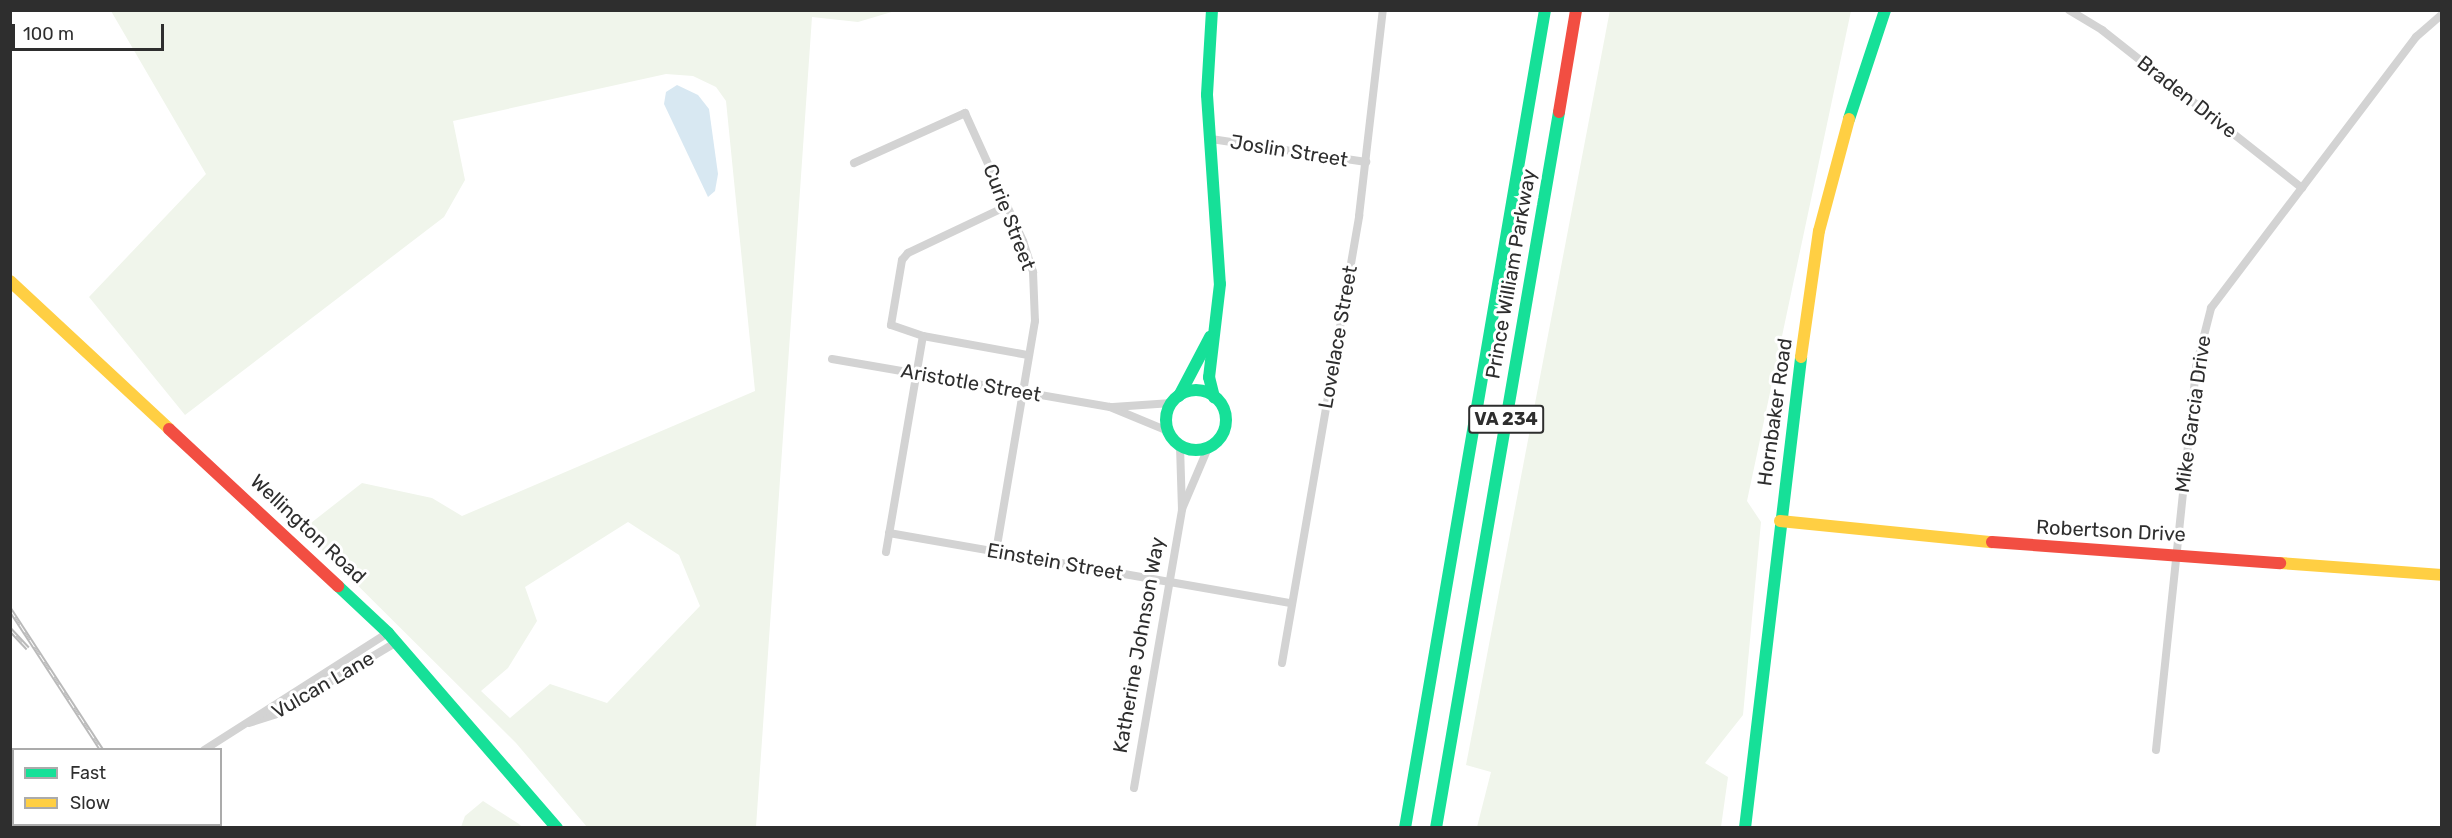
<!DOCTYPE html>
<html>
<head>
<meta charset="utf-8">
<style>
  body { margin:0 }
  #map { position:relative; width:2452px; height:838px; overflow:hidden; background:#fff; font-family:Rubik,sans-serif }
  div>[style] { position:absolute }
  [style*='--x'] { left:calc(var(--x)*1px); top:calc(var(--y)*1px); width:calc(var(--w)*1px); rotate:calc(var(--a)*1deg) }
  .green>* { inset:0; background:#f0f5eb }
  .water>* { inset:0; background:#d8e8f2 }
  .street>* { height:8px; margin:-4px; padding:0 4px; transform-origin:4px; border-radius:4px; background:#d3d3d3 }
  .fast>* { height:12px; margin:-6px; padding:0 6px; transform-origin:6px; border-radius:6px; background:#16e098 }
  .fast>.ring { margin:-6px; padding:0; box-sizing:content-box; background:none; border:12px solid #16e098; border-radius:50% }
  .slow>* { height:12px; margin:-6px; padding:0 6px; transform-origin:6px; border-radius:6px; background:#ffcf43 }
  .jam>* { height:12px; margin:-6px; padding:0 6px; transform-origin:6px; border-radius:6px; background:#f24e42 }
  .rail>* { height:5px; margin-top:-2.5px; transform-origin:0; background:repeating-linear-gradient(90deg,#fff 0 9px,#bababa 0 18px); box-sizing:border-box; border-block:2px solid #bababa }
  span { translate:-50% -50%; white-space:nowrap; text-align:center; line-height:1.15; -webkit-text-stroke:6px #fff; paint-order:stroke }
  .shield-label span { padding:2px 4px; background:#fff; border:2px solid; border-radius:4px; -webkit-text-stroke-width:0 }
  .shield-label { font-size:18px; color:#2e2e2e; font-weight:700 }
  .street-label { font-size:20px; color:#2e2e2e }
  .frame { position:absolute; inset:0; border:12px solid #2e2e2e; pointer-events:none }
  .legend { position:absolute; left:12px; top:748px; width:210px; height:78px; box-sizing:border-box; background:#fff; border:2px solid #ababab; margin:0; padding:8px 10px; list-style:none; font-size:18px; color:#2e2e2e }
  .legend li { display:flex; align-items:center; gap:12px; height:30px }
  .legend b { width:30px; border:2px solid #ababab }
  .scale { position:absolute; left:12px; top:24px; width:152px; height:27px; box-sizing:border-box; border:3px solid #2e2e2e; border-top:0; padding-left:8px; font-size:18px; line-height:21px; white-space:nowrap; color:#2e2e2e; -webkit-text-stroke:4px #fff; paint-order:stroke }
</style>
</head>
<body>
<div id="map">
  <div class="green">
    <i style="clip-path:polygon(1610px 10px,1851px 11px,1747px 501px,1761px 522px,1743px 715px,1705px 763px,1728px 777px,1721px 827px,1477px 827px,1491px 772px,1466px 765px)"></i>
    <i style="clip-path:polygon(evenodd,111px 11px,895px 11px,858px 22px,812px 17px,756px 827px,587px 827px,516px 743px,302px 530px,362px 483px,432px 498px,462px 516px,755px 391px,726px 101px,716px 87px,693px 76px,666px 74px,453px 121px,465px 180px,444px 217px,185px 415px,89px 297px,206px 174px,111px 11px,628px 522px,679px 555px,700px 606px,607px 703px,550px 684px,510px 718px,481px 691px,508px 668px,537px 621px,525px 587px,628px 522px)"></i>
    <i style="clip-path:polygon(483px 801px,519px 824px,522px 827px,461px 827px,465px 816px)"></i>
  </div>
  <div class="water">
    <i style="clip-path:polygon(677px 85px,698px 95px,709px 109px,718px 174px,715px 191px,708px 197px,664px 104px,666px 92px)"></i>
  </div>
  <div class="street">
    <i style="--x:2069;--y:10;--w:39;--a:31"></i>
    <i style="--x:2102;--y:30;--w:255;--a:38.3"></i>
    <i style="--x:1211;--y:139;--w:157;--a:8.4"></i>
    <i style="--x:854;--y:163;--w:122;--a:-24.2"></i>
    <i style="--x:965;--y:113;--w:141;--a:65.6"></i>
    <i style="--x:1023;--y:241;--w:33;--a:72"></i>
    <i style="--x:1033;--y:272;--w:49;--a:87.7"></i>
    <i style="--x:1035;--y:321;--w:233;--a:99.6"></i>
    <i style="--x:1007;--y:206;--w:110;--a:154.6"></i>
    <i style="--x:908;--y:253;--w:9;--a:131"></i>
    <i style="--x:902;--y:260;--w:66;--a:99.6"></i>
    <i style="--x:891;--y:325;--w:34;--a:19"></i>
    <i style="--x:923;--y:336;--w:107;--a:10.3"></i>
    <i style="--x:832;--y:359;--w:282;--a:9.8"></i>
    <i style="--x:1110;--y:407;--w:63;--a:22.5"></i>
    <i style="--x:1113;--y:407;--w:59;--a:-3.9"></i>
    <i style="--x:1180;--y:446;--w:63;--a:88.2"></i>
    <i style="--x:889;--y:533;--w:409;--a:9.9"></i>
    <i style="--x:886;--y:552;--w:219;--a:-80.3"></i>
    <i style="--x:1282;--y:663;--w:454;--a:-80.2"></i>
    <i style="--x:1359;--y:216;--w:207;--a:-83.4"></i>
    <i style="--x:249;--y:723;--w:28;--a:-18"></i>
    <i style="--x:276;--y:714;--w:141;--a:-30.8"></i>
    <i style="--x:204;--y:750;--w:218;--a:-32.5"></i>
    <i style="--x:2156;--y:750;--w:385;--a:-84"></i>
    <i style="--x:2196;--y:367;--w:61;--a:-75.7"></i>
    <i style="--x:2211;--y:308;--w:340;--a:-52.9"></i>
    <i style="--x:2416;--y:37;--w:35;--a:-41"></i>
    <i style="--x:1134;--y:788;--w:283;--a:-80.2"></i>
    <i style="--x:1182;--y:509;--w:66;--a:-66.9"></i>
  </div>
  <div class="fast">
    <i style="--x:1212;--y:10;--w:85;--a:93.4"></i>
    <i style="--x:1207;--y:95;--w:189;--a:86.1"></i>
    <i style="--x:1220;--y:284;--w:94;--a:96.7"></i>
    <i style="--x:1209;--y:377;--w:21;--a:76"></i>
    <i style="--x:1849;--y:119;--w:115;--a:-71.7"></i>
    <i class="ring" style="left:1166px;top:390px;width:48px;height:48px"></i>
    <i style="--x:1179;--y:396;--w:67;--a:-62.3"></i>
    <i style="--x:338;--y:586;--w:69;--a:43.2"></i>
    <i style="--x:388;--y:633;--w:258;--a:49.1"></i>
    <i style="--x:1405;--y:828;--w:830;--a:-80.29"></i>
    <i style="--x:1436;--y:828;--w:726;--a:-80.25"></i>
    <i style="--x:1745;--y:828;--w:474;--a:-83.2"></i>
  </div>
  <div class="slow">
    <i style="--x:10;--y:281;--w:217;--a:42.9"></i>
    <i style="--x:1801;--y:357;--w:127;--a:-81.9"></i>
    <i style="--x:1819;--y:231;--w:116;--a:-75"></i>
    <i style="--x:1780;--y:521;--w:213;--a:5.7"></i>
    <i style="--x:2280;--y:563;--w:162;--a:4.2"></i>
  </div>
  <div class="jam">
    <i style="--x:1559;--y:112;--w:103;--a:-80.5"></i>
    <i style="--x:169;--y:429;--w:231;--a:42.9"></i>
    <i style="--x:1992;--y:542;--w:289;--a:4.2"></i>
  </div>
  <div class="rail">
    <i style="--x:10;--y:609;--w:168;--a:56.9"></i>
    <i style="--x:10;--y:629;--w:26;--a:47"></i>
    <i style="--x:149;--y:824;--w:4;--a:63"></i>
  </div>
  <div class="shield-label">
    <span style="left:1506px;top:419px">VA 234</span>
  </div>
  <div class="street-label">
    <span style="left:2187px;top:97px;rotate:38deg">Braden Drive</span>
    <span style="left:1289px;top:151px;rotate:9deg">Joslin Street</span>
    <span style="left:1009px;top:217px;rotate:69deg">Curie Street</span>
    <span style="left:1511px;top:274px;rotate:-80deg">Prince William Parkway</span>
    <span style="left:1338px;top:337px;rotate:-80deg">Lovelace Street</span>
    <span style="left:971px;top:383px;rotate:10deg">Aristotle Street</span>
    <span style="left:1775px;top:412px;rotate:-82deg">Hornbaker Road</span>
    <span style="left:2193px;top:414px;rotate:-82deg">Mike Garcia Drive</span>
    <span style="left:308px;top:529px;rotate:43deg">Wellington Road</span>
    <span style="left:2111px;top:531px;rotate:3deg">Robertson Drive</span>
    <span style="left:1055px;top:562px;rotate:10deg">Einstein Street</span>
    <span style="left:1139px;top:645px;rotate:-80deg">Katherine Johnson Way</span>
    <span style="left:323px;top:685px;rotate:-30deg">Vulcan Lane</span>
  </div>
  <div class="frame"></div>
  <ul class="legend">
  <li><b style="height:8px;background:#16e098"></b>Fast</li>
  <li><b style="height:8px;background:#ffcf43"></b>Slow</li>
  </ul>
  <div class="scale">100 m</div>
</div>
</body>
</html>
